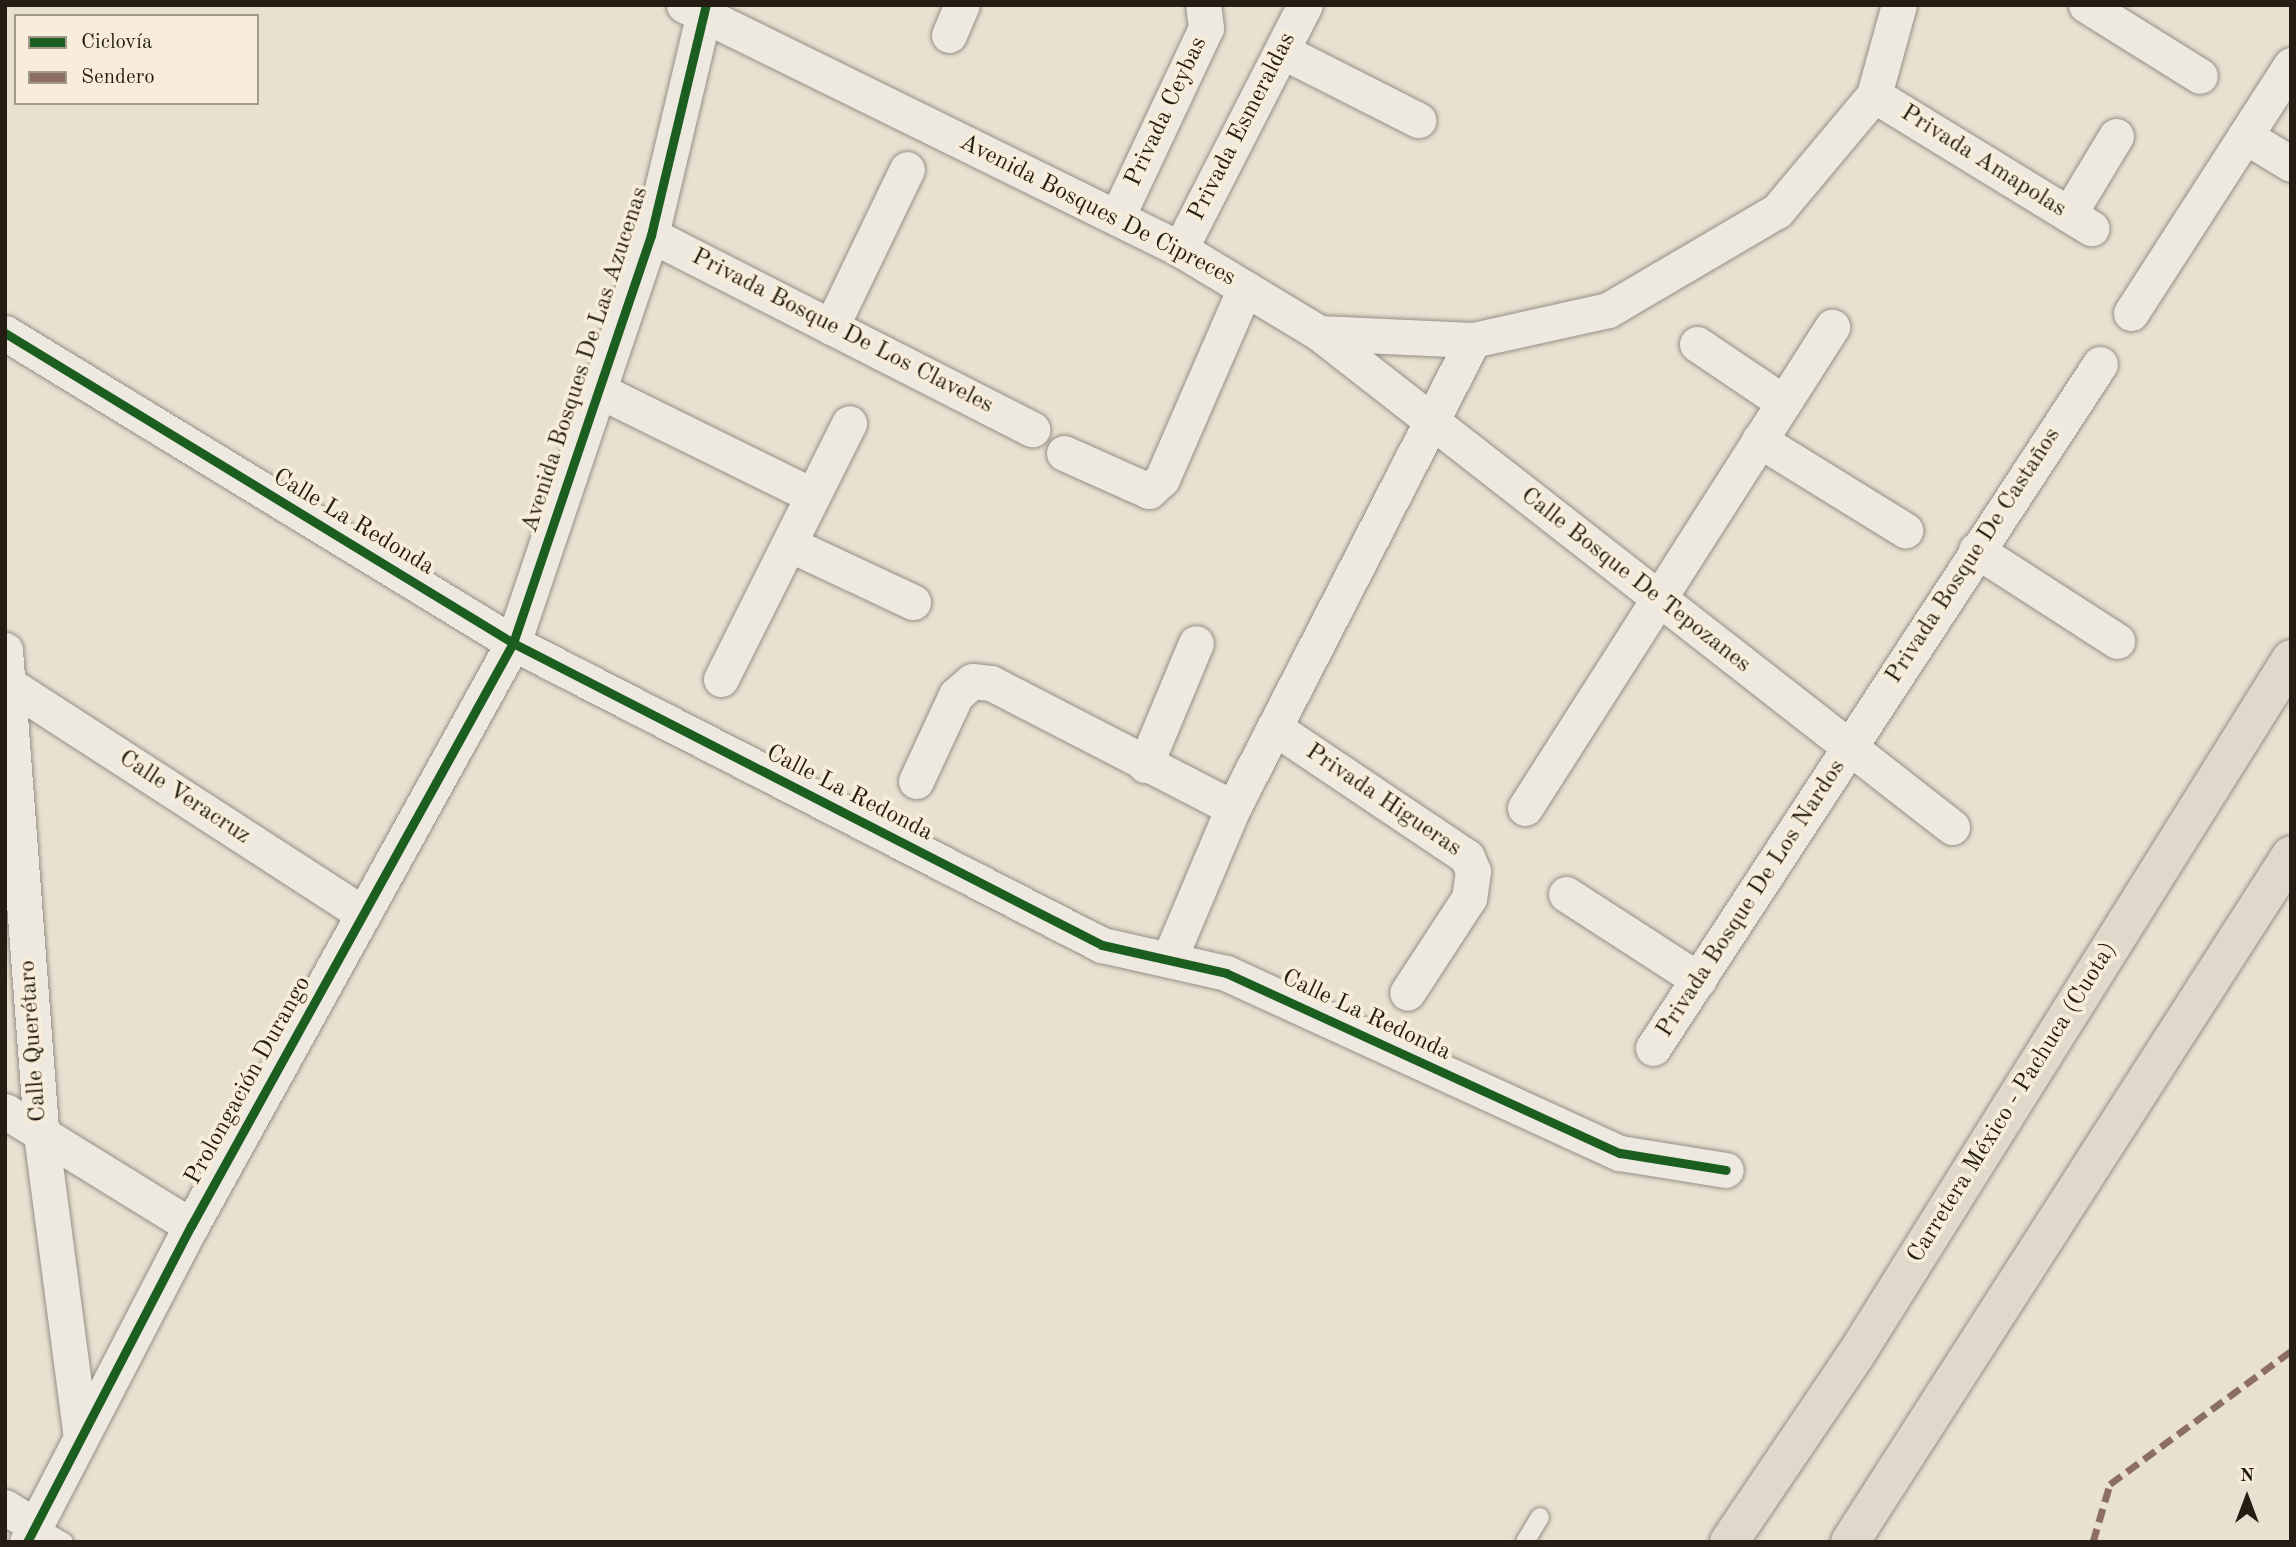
<!DOCTYPE html>
<html>
<head>
<meta charset="utf-8">
<style>
  body { margin:0 }
  #map { position:relative; width:2296px; height:1547px; overflow:hidden; background:#e8e0d0; font-family:"Old Standard TT",serif }
  div>[style] { position:absolute }
  [style*='--x'] { left:calc(var(--x)*1px); top:calc(var(--y)*1px); width:calc(var(--w)*1px); rotate:calc(var(--a)*1deg) }
  .roads { filter:drop-shadow(0 0 2px #948f85) drop-shadow(0 0 2px #948f85) }
  .lane>* { height:18px; margin:-9px; padding:0 9px; transform-origin:9px; border-radius:9px; background:#ede8e0 }
  .street>* { height:35px; margin:-17.5px; padding:0 17.5px; transform-origin:17.5px; border-radius:17.5px; background:#ede8e0 }
  .highway>* { height:38px; margin:-19px; padding:0 19px; transform-origin:19px; border-radius:19px; background:#e0d8cb }
  .quiet>* { height:7px; margin-top:-3.5px; transform-origin:0; background:repeating-linear-gradient(90deg,#8d6e63 0 14px,transparent 0 21px) }
  .cycleway>* { height:9px; margin:-4.5px; padding:0 4.5px; transform-origin:4.5px; border-radius:4.5px; background:#1b5e20 }
  span { translate:-50% -50%; white-space:nowrap; text-align:center; line-height:1.15; -webkit-text-stroke:7px #f7edda; paint-order:stroke }
  .street-label { font-size:24px; color:#251c13 }
  .frame { position:absolute; inset:0; border:7px solid #251c13; pointer-events:none }
  .legend { position:absolute; left:14px; top:14px; width:245px; height:91px; box-sizing:border-box; background:#f7edda; border:2px solid #a3998a; margin:0; padding:9px 12px; list-style:none; font-size:21px; color:#251c13 }
  .legend li { display:flex; align-items:center; gap:14px; height:35px }
  .legend b { width:35px; border:2px solid #a3998a }
  .north { position:absolute; left:2212px; top:1463px; width:70px; height:70px; -webkit-text-stroke:5px #f7edda; paint-order:stroke; rotate:0deg; font-size:19px; font-weight:700; line-height:28px; text-align:center; color:#251c13 }
  .north::after { content:''; display:block; margin:auto; width:24px; height:32px; background:#251c13; clip-path:polygon(50% 0,100% 100%,50% 72%,0 100%) }
</style>
</head>
<body>
<div id="map">
  <div class="roads">
    <div class="lane">
      <i style="--x:36;--y:1526;--w:32;--a:30"></i>
      <i style="--x:1525;--y:1542;--w:29;--a:-59"></i>
    </div>
    <div class="street">
      <i style="--x:684;--y:5;--w:553;--a:26.19"></i>
      <i style="--x:1180;--y:249;--w:162;--a:31.1"></i>
      <i style="--x:1319;--y:333;--w:154;--a:2.6"></i>
      <i style="--x:1473;--y:340;--w:138;--a:-12.5"></i>
      <i style="--x:1608;--y:310;--w:196;--a:-30.4"></i>
      <i style="--x:1777;--y:211;--w:151;--a:-50.1"></i>
      <i style="--x:1874;--y:95;--w:93;--a:-74.5"></i>
      <i style="--x:2086;--y:5;--w:134;--a:31.9"></i>
      <i style="--x:949;--y:35;--w:33;--a:-67"></i>
      <i style="--x:1282;--y:51;--w:153;--a:26.9"></i>
      <i style="--x:1874;--y:95;--w:255;--a:31.5"></i>
      <i style="--x:2245;--y:136;--w:54;--a:31.3"></i>
      <i style="--x:2069;--y:214;--w:91;--a:-58.9"></i>
      <i style="--x:1117;--y:217;--w:209;--a:-64.8"></i>
      <i style="--x:1206;--y:28;--w:23;--a:-97"></i>
      <i style="--x:651;--y:235;--w:428;--a:27"></i>
      <i style="--x:1180;--y:249;--w:274;--a:-62.9"></i>
      <i style="--x:2131;--y:313;--w:295;--a:-57.2"></i>
      <i style="--x:831;--y:327;--w:175;--a:-64.3"></i>
      <i style="--x:5;--y:333;--w:595;--a:31.39"></i>
      <i style="--x:513;--y:643;--w:662;--a:27.15"></i>
      <i style="--x:1102;--y:945;--w:127;--a:12.7"></i>
      <i style="--x:1226;--y:973;--w:433;--a:24.6"></i>
      <i style="--x:1620;--y:1153;--w:107;--a:9.1"></i>
      <i style="--x:1319;--y:333;--w:803;--a:37.97"></i>
      <i style="--x:1697;--y:344;--w:104;--a:34"></i>
      <i style="--x:600;--y:391;--w:237;--a:26.2"></i>
      <i style="--x:1759;--y:440;--w:172;--a:31.7"></i>
      <i style="--x:1064;--y:453;--w:93;--a:24.1"></i>
      <i style="--x:1149;--y:491;--w:18;--a:-43"></i>
      <i style="--x:1162;--y:479;--w:208;--a:-66.5"></i>
      <i style="--x:789;--y:544;--w:137;--a:25.1"></i>
      <i style="--x:1976;--y:550;--w:168;--a:32.8"></i>
      <i style="--x:5;--y:650;--w:485;--a:85.7"></i>
      <i style="--x:41;--y:1134;--w:300;--a:82.5"></i>
      <i style="--x:721;--y:679;--w:286;--a:-63.4"></i>
      <i style="--x:5;--y:682;--w:427;--a:32.9"></i>
      <i style="--x:1275;--y:728;--w:231;--a:33.9"></i>
      <i style="--x:1467;--y:857;--w:15;--a:67"></i>
      <i style="--x:1473;--y:871;--w:27;--a:98"></i>
      <i style="--x:1469;--y:898;--w:113;--a:123.1"></i>
      <i style="--x:1145;--y:765;--w:132;--a:-67.3"></i>
      <i style="--x:916;--y:781;--w:95;--a:-65.1"></i>
      <i style="--x:956;--y:695;--w:21;--a:-41"></i>
      <i style="--x:972;--y:681;--w:19;--a:6"></i>
      <i style="--x:991;--y:683;--w:272;--a:27.3"></i>
      <i style="--x:1525;--y:808;--w:571;--a:-57.45"></i>
      <i style="--x:1566;--y:894;--w:158;--a:32.9"></i>
      <i style="--x:1170;--y:957;--w:162;--a:-67.1"></i>
      <i style="--x:1233;--y:808;--w:526;--a:-62.85"></i>
      <i style="--x:1653;--y:1048;--w:817;--a:-56.84"></i>
      <i style="--x:5;--y:1111;--w:219;--a:31.7"></i>
      <i style="--x:5;--y:1507;--w:36;--a:32"></i>
      <i style="--x:27;--y:1542;--w:356;--a:-62.6"></i>
      <i style="--x:191;--y:1226;--w:666;--a:-61.09"></i>
      <i style="--x:513;--y:643;--w:431;--a:-71.3"></i>
      <i style="--x:651;--y:235;--w:236;--a:-76.6"></i>
    </div>
    <div class="highway">
      <i style="--x:1729;--y:1542;--w:225;--a:-55.9"></i>
      <i style="--x:1855;--y:1356;--w:822;--a:-57.97"></i>
      <i style="--x:1850;--y:1542;--w:816;--a:-57.3"></i>
    </div>
  </div>
  <div class="quiet">
    <i style="--x:2093;--y:1542;--w:60;--a:-73.7"></i>
    <i style="--x:2110;--y:1484;--w:225;--a:-36.3"></i>
  </div>
  <div class="cycleway">
    <i style="--x:5;--y:333;--w:595;--a:31.39"></i>
    <i style="--x:513;--y:643;--w:662;--a:27.15"></i>
    <i style="--x:1102;--y:945;--w:127;--a:12.7"></i>
    <i style="--x:1226;--y:973;--w:433;--a:24.6"></i>
    <i style="--x:1620;--y:1153;--w:107;--a:9.1"></i>
    <i style="--x:27;--y:1542;--w:356;--a:-62.6"></i>
    <i style="--x:191;--y:1226;--w:666;--a:-61.09"></i>
    <i style="--x:513;--y:643;--w:431;--a:-71.3"></i>
    <i style="--x:651;--y:235;--w:236;--a:-76.6"></i>
  </div>
  <div class="street-label">
    <span style="left:1167px;top:112px;rotate:-65deg">Privada Ceybas</span>
    <span style="left:1243px;top:127px;rotate:-63deg">Privada Esmeraldas</span>
    <span style="left:1983px;top:162px;rotate:32deg">Privada Amapolas</span>
    <span style="left:1097px;top:211px;rotate:27deg">Avenida Bosques De Cipreces</span>
    <span style="left:842px;top:332px;rotate:27deg">Privada Bosque De Los Claveles</span>
    <span style="left:586px;top:360px;rotate:-72deg">Avenida Bosques De Las Azucenas</span>
    <span style="left:353px;top:523px;rotate:31deg">Calle La Redonda</span>
    <span style="left:1974px;top:556px;rotate:-57deg">Privada Bosque De Castaños</span>
    <span style="left:1635px;top:581px;rotate:38deg">Calle Bosque De Tepozanes</span>
    <span style="left:849px;top:794px;rotate:27deg">Calle La Redonda</span>
    <span style="left:184px;top:798px;rotate:33deg">Calle Veracruz</span>
    <span style="left:1383px;top:801px;rotate:34deg">Privada Higueras</span>
    <span style="left:1752px;top:899px;rotate:-57deg">Privada Bosque De Los Nardos</span>
    <span style="left:1366px;top:1016px;rotate:25deg">Calle La Redonda</span>
    <span style="left:34px;top:1041px;rotate:-94deg">Calle Querétaro</span>
    <span style="left:249px;top:1081px;rotate:-61deg">Prolongación Durango</span>
    <span style="left:2013px;top:1103px;rotate:-58deg">Carretera México - Pachuca (Cuota)</span>
  </div>
  <div class="frame"></div>
  <ul class="legend">
  <li><b style="height:9px;background:#1b5e20"></b>Ciclovía</li>
  <li><b style="height:9px;background:#8d6e63"></b>Sendero</li>
  </ul>
  <div class="north">N</div>
</div>
</body>
</html>
